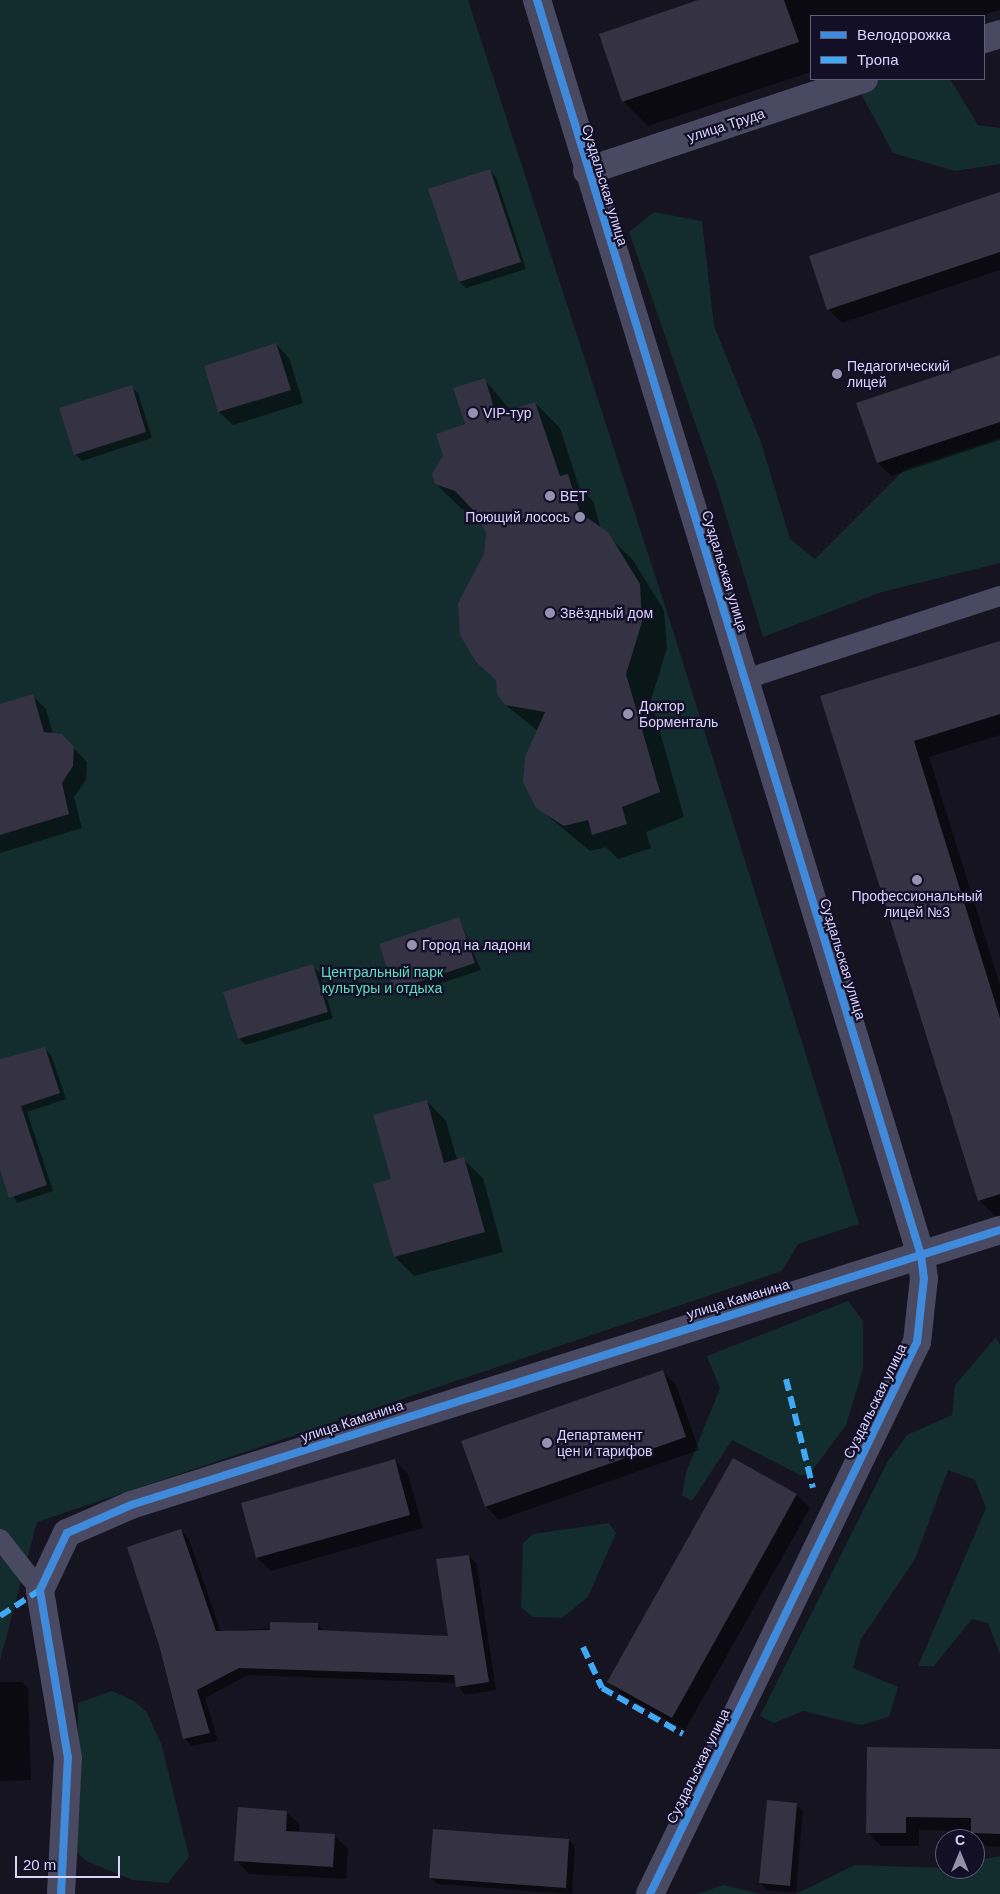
<!DOCTYPE html>
<html>
<head>
<meta charset="utf-8">
<style>
  body { margin:0 }
  #map { position:relative; width:1000px; height:1894px; overflow:hidden; background:#161421; font-family:Helvetica,sans-serif }
  div>[style] { position:absolute }
  [style*='--x'] { left:calc(var(--x)*1px); top:calc(var(--y)*1px); width:calc(var(--w)*1px); rotate:calc(var(--a)*1deg) }
  .green>* { inset:0; background:#132c2d }
  .shadow>* { inset:0; background:#0007 }
  .building>* { inset:0; background:#343243 }
  .lane>* { height:20px; margin:-10px; padding:0 10px; transform-origin:10px; border-radius:10px; background:#4a4962 }
  .street>* { height:28px; margin:-14px; padding:0 14px; transform-origin:14px; border-radius:14px; background:#4a4962 }
  .quiet>* { height:6px; margin-top:-3px; transform-origin:0; background:repeating-linear-gradient(90deg,#3fa9f5 0 12px,transparent 0 18px) }
  .cycleway>* { height:8px; margin:-4px; padding:0 4px; transform-origin:4px; border-radius:4px; background:#408adc }
  .dots>* { width:14px; height:14px; translate:-50% -50%; box-sizing:border-box; border:2px solid #130f26; border-radius:50% }
  span { translate:-50% -50%; white-space:nowrap; text-align:center; line-height:1.15; -webkit-text-stroke:4.5px #130f26; paint-order:stroke }
  .street-label { font-size:14px; color:#d9d4ff }
  .poi-label { font-size:14px; color:#d9d4ff }
  .left { translate:0 -50%; text-align:left }
  .right { translate:-100% -50%; text-align:right }
  .park-label { font-size:14px; color:#5fe0c0 }
  .legend { position:absolute; left:810px; top:15px; width:175px; height:65px; box-sizing:border-box; background:#130f26; border:1px solid #625e7d; margin:0; padding:6px 9px; list-style:none; font-size:15px; color:#d9d4ff }
  .legend li { display:flex; align-items:center; gap:10px; height:25px }
  .legend b { width:25px; border:1px solid #625e7d }
  .north { position:absolute; left:935px; top:1829px; width:50px; height:50px; box-sizing:border-box; background:#130f26; border:1px solid #625e7d; border-radius:50%; rotate:0deg; font-size:14px; font-weight:700; line-height:20px; text-align:center; color:#d9d4ff }
  .north::after { content:''; display:block; margin:auto; width:18px; height:22px; background:#9591b1; clip-path:polygon(50% 0,100% 100%,50% 72%,0 100%) }
  .scale { position:absolute; left:15px; top:1856px; width:105px; height:22px; box-sizing:border-box; border:2px solid #d9d4ff; border-top:0; padding-left:6px; font-size:15px; line-height:18px; white-space:nowrap; color:#d9d4ff; -webkit-text-stroke:4px #130f26; paint-order:stroke }
</style>
</head>
<body>
<div id="map">
  <div class="green">
    <i style="clip-path:polygon(0 0,468px 0,668px 615px,859px 1224px,798px 1244px,782px 1271px,37px 1522px,0 1661px)"></i>
    <i style="clip-path:polygon(880px 79px,950px 79px,978px 125px,1000px 128px,1000px 164px,955px 171px,893px 153px,858px 88px)"></i>
    <i style="clip-path:polygon(654px 212px,702px 221px,714px 326px,761px 442px,790px 539px,815px 559px,905px 469px,1000px 438px,1000px 563px,882px 592px,763px 637px,717px 486px,629px 232px)"></i>
    <i style="clip-path:polygon(848px 1301px,863px 1321px,863px 1369px,846px 1425px,812px 1471px,802px 1476px,732px 1440px,692px 1501px,682px 1495px,686px 1473px,720px 1388px,707px 1356px)"></i>
    <i style="clip-path:polygon(996px 1337px,1000px 1345px,1000px 1654px,988px 1623px,972px 1619px,934px 1666px,918px 1666px,986px 1508px,975px 1480px,948px 1470px,915px 1559px,861px 1639px,853px 1668px,898px 1687px,889px 1717px,861px 1725px,803px 1711px,774px 1723px,760px 1716px,888px 1461px,907px 1435px,952px 1415px,955px 1385px)"></i>
    <i style="clip-path:polygon(609px 1523px,616px 1533px,588px 1597px,562px 1618px,533px 1617px,521px 1607px,523px 1543px,533px 1534px)"></i>
    <i style="clip-path:polygon(112px 1691px,134px 1701px,147px 1712px,162px 1746px,189px 1857px,168px 1883px,133px 1880px,86px 1861px,76px 1851px,78px 1703px)"></i>
    <i style="clip-path:polygon(1000px 1856px,1000px 1894px,796px 1894px,855px 1865px,975px 1869px,975px 1861px)"></i>
    <i style="clip-path:polygon(723px 1885px,761px 1894px,697px 1894px)"></i>
  </div>
  <div class="shadow">
    <i style="clip-path:polygon(702px 0,1000px 0,1000px 10px,980px 16px,811px 16px,811px 72px,648px 126px,623px 101px)"></i>
    <i style="clip-path:polygon(489px 170px,496px 177px,526px 269px,466px 288px,460px 282px)"></i>
    <i style="clip-path:polygon(1000px 193px,1000px 270px,842px 323px,828px 309px)"></i>
    <i style="clip-path:polygon(276px 344px,289px 358px,303px 403px,233px 425px,219px 412px)"></i>
    <i style="clip-path:polygon(1000px 357px,1000px 440px,891px 476px,878px 463px)"></i>
    <i style="clip-path:polygon(484px 379px,511px 411px,535px 403px,560px 428px,579px 487px,593px 501px,601px 529px,632px 559px,664px 610px,667px 648px,651px 700px,684px 817px,646px 832px,651px 848px,618px 859px,606px 847px,590px 851px,537px 807px,538px 731px,506px 705px,485px 555px,487px 533px,478px 514px,462px 509px,436px 484px)"></i>
    <i style="clip-path:polygon(131px 387px,138px 393px,152px 438px,82px 461px,75px 454px)"></i>
    <i style="clip-path:polygon(1000px 642px,1000px 735px,929px 757px,1000px 985px,1000px 1215px,995px 1216px,979px 1200px,822px 697px)"></i>
    <i style="clip-path:polygon(32px 695px,46px 709px,53px 734px,61px 735px,87px 762px,86px 780px,74px 797px,82px 828px,0 853px,0 705px)"></i>
    <i style="clip-path:polygon(459px 919px,481px 970px,402px 996px,380px 945px)"></i>
    <i style="clip-path:polygon(312px 966px,319px 972px,333px 1018px,246px 1045px,239px 1039px,225px 992px)"></i>
    <i style="clip-path:polygon(45px 1049px,51px 1055px,66px 1099px,27px 1112px,53px 1191px,17px 1203px,0 1166px,0 1063px)"></i>
    <i style="clip-path:polygon(427px 1101px,446px 1121px,457px 1160px,463px 1159px,483px 1178px,503px 1252px,414px 1276px,395px 1257px,375px 1185px,392px 1180px)"></i>
    <i style="clip-path:polygon(663px 1372px,676px 1385px,699px 1450px,499px 1520px,486px 1506px)"></i>
    <i style="clip-path:polygon(395px 1461px,408px 1474px,423px 1528px,271px 1571px,257px 1558px)"></i>
    <i style="clip-path:polygon(797px 1495px,810px 1508px,685px 1730px,622px 1695px,609px 1681px)"></i>
    <i style="clip-path:polygon(181px 1531px,189px 1539px,221px 1632px,317px 1624px,325px 1632px,449px 1638px,469px 1556px,477px 1564px,496px 1690px,465px 1695px,456px 1683px,248px 1675px,205px 1698px,218px 1741px,192px 1746px,184px 1738px)"></i>
    <i style="clip-path:polygon(0 1682px,22px 1682px,28px 1688px,31px 1780px,0 1781px)"></i>
    <i style="clip-path:polygon(1000px 1750px,1000px 1847px,986px 1846px,972px 1831px,919px 1830px,919px 1846px,881px 1846px,867px 1832px)"></i>
    <i style="clip-path:polygon(796px 1804px,803px 1811px,796px 1892px,767px 1890px,760px 1883px)"></i>
    <i style="clip-path:polygon(286px 1812px,300px 1825px,299px 1833px,334px 1835px,348px 1849px,346px 1879px,249px 1874px,236px 1860px)"></i>
    <i style="clip-path:polygon(569px 1840px,575px 1846px,572px 1894px,437px 1884px,431px 1878px)"></i>
  </div>
  <div class="building">
    <i style="clip-path:polygon(698px 0,784px 0,799px 42px,622px 102px,599px 34px)"></i>
    <i style="clip-path:polygon(490px 169px,521px 262px,459px 282px,428px 189px)"></i>
    <i style="clip-path:polygon(1000px 192px,1000px 252px,827px 310px,809px 256px)"></i>
    <i style="clip-path:polygon(276px 343px,291px 390px,218px 412px,204px 366px)"></i>
    <i style="clip-path:polygon(1000px 355px,1000px 422px,877px 463px,856px 403px)"></i>
    <i style="clip-path:polygon(485px 378px,496px 414px,535px 402px,560px 476px,568px 474px,580px 513px,608px 532px,640px 584px,642px 622px,626px 674px,660px 792px,622px 807px,627px 824px,592px 835px,588px 820px,564px 826px,536px 808px,523px 782px,525px 757px,545px 712px,505px 705px,497px 694px,496px 680px,476px 662px,460px 635px,458px 603px,484px 554px,486px 533px,474px 511px,455px 491px,435px 484px,432px 474px,443px 456px,436px 434px,465px 424px,453px 388px)"></i>
    <i style="clip-path:polygon(132px 385px,146px 432px,74px 455px,59px 408px)"></i>
    <i style="clip-path:polygon(1000px 641px,1000px 714px,914px 741px,1000px 1018px,1000px 1194px,978px 1201px,820px 696px)"></i>
    <i style="clip-path:polygon(33px 694px,44px 732px,62px 734px,74px 747px,73px 766px,62px 783px,69px 814px,0 835px,0 704px)"></i>
    <i style="clip-path:polygon(459px 917px,475px 963px,394px 990px,379px 944px)"></i>
    <i style="clip-path:polygon(313px 964px,328px 1012px,238px 1039px,223px 992px)"></i>
    <i style="clip-path:polygon(45px 1047px,60px 1093px,21px 1106px,47px 1185px,9px 1198px,0 1170px,0 1059px)"></i>
    <i style="clip-path:polygon(427px 1100px,444px 1163px,464px 1157px,485px 1232px,394px 1257px,373px 1184px,391px 1179px,373px 1115px)"></i>
    <i style="clip-path:polygon(663px 1370px,686px 1437px,485px 1507px,461px 1441px)"></i>
    <i style="clip-path:polygon(733px 1458px,797px 1494px,672px 1718px,607px 1682px)"></i>
    <i style="clip-path:polygon(395px 1459px,410px 1515px,256px 1558px,241px 1503px)"></i>
    <i style="clip-path:polygon(181px 1529px,216px 1631px,270px 1630px,270px 1622px,318px 1623px,318px 1630px,448px 1636px,436px 1559px,469px 1555px,489px 1682px,456px 1687px,454px 1675px,239px 1668px,197px 1690px,210px 1733px,183px 1739px,159px 1645px,127px 1547px)"></i>
    <i style="clip-path:polygon(867px 1747px,1000px 1749px,1000px 1834px,971px 1833px,971px 1818px,906px 1817px,906px 1833px,866px 1833px)"></i>
    <i style="clip-path:polygon(767px 1800px,797px 1803px,790px 1886px,759px 1883px)"></i>
    <i style="clip-path:polygon(238px 1807px,287px 1811px,286px 1831px,335px 1834px,333px 1867px,234px 1861px)"></i>
    <i style="clip-path:polygon(433px 1829px,569px 1839px,566px 1888px,429px 1878px)"></i>
  </div>
  <div class="lane">
    <i style="--x:746;--y:679;--w:267;--a:-18.1"></i>
    <i style="--x:0;--y:1539;--w:65;--a:51.9"></i>
  </div>
  <div class="street">
    <i style="--x:537;--y:0;--w:1312;--a:72.99"></i>
    <i style="--x:921;--y:1255;--w:23;--a:83"></i>
    <i style="--x:924;--y:1278;--w:64;--a:96.2"></i>
    <i style="--x:917;--y:1342;--w:613;--a:115.81"></i>
    <i style="--x:984;--y:39;--w:17;--a:-17"></i>
    <i style="--x:587;--y:171;--w:292;--a:-18.4"></i>
    <i style="--x:61;--y:1894;--w:136;--a:-87.1"></i>
    <i style="--x:68;--y:1758;--w:170;--a:-99.5"></i>
    <i style="--x:40;--y:1590;--w:63;--a:-64.7"></i>
    <i style="--x:67;--y:1533;--w:70;--a:-23.6"></i>
    <i style="--x:131;--y:1505;--w:911;--a:-17.56"></i>
  </div>
  <div class="quiet">
    <i style="--x:786;--y:1379;--w:112;--a:76.1"></i>
    <i style="--x:0;--y:1616;--w:48;--a:-33"></i>
    <i style="--x:583;--y:1647;--w:45;--a:65.1"></i>
    <i style="--x:602;--y:1688;--w:93;--a:29.6"></i>
  </div>
  <div class="cycleway">
    <i style="--x:537;--y:0;--w:1312;--a:72.99"></i>
    <i style="--x:921;--y:1255;--w:23;--a:83"></i>
    <i style="--x:924;--y:1278;--w:64;--a:96.2"></i>
    <i style="--x:917;--y:1342;--w:613;--a:115.81"></i>
    <i style="--x:61;--y:1894;--w:136;--a:-87.1"></i>
    <i style="--x:68;--y:1758;--w:170;--a:-99.5"></i>
    <i style="--x:40;--y:1590;--w:63;--a:-64.7"></i>
    <i style="--x:67;--y:1533;--w:70;--a:-23.6"></i>
    <i style="--x:131;--y:1505;--w:911;--a:-17.56"></i>
  </div>
  <div class="dots">
    <i style="left:837px;top:374px;background:#9591b1"></i>
    <i style="left:473px;top:413px;background:#9591b1"></i>
    <i style="left:550px;top:496px;background:#9591b1"></i>
    <i style="left:580px;top:517px;background:#9591b1"></i>
    <i style="left:550px;top:613px;background:#9591b1"></i>
    <i style="left:628px;top:714px;background:#9591b1"></i>
    <i style="left:917px;top:880px;background:#9591b1"></i>
    <i style="left:412px;top:945px;background:#9591b1"></i>
    <i style="left:547px;top:1443px;background:#9591b1"></i>
  </div>
  <div class="street-label">
    <span style="left:726px;top:125px;rotate:-18deg">улица Труда</span>
    <span style="left:605px;top:185px;rotate:73deg">Суздальская улица</span>
    <span style="left:725px;top:571px;rotate:73deg">Суздальская улица</span>
    <span style="left:843px;top:959px;rotate:73deg">Суздальская улица</span>
    <span style="left:738px;top:1299px;rotate:-17deg">улица Каманина</span>
    <span style="left:875px;top:1401px;rotate:-64deg">Суздальская улица</span>
    <span style="left:352px;top:1421px;rotate:-18deg">улица Каманина</span>
    <span style="left:698px;top:1766px;rotate:-64deg">Суздальская улица</span>
  </div>
  <div class="poi-label">
    <span class="left" style="left:847px;top:374px">Педагогический<br>лицей</span>
    <span class="left" style="left:483px;top:413px">VIP-тур</span>
    <span class="left" style="left:560px;top:496px">BET</span>
    <span class="right" style="left:570px;top:517px">Поющий лосось</span>
    <span class="left" style="left:560px;top:613px">Звёздный дом</span>
    <span class="left" style="left:639px;top:714px">Доктор<br>Борменталь</span>
    <span style="left:917px;top:904px">Профессиональный<br>лицей №3</span>
    <span class="left" style="left:422px;top:945px">Город на ладони</span>
    <span class="left" style="left:557px;top:1443px">Департамент<br>цен и тарифов</span>
  </div>
  <div class="park-label">
    <span style="left:382px;top:980px">Центральный парк<br>культуры и отдыха</span>
  </div>
  <ul class="legend">
  <li><b style="height:6px;background:#408adc"></b>Велодорожка</li>
  <li><b style="height:6px;background:#3fa9f5"></b>Тропа</li>
  </ul>
  <div class="north">С</div>
  <div class="scale">20 m</div>
</div>
</body>
</html>
